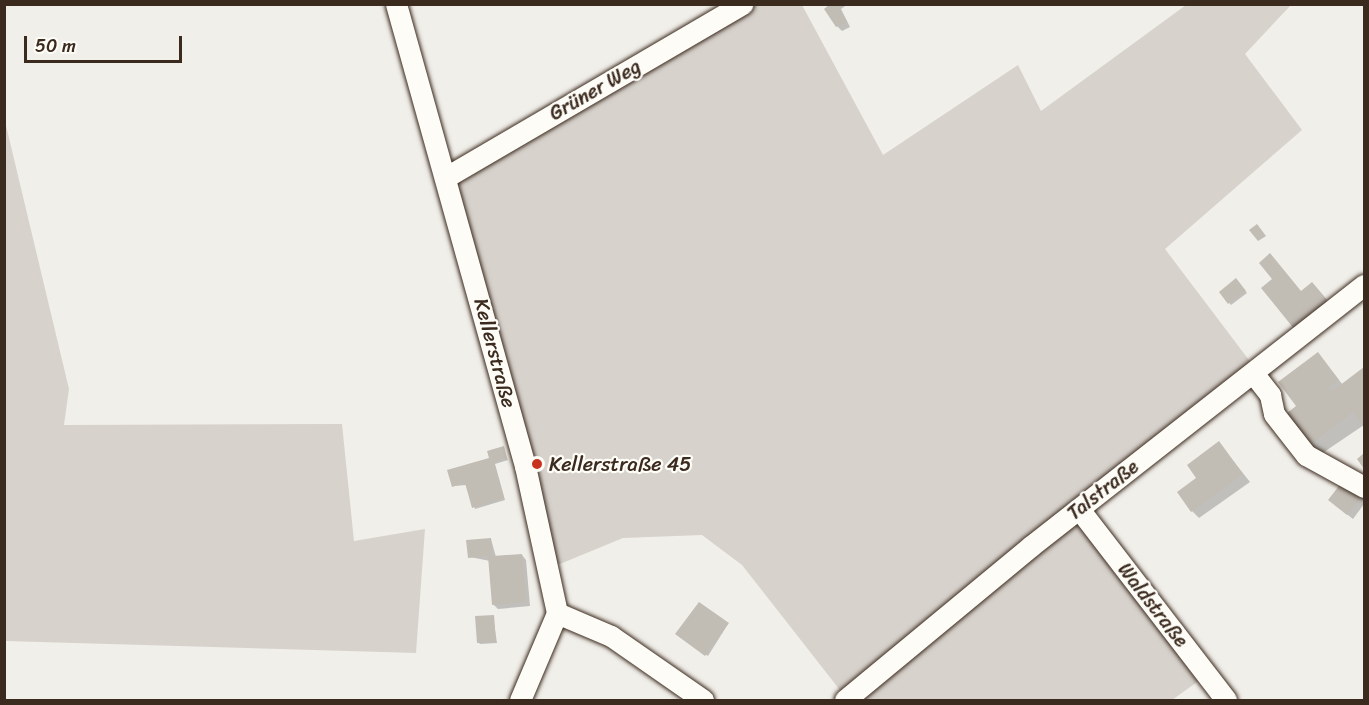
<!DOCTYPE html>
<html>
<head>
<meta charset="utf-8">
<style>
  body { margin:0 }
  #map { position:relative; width:1369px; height:705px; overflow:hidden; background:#f1efea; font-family:Sriracha,sans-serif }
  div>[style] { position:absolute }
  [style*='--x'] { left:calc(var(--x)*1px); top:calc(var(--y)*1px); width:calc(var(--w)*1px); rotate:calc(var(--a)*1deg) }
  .green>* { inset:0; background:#d7d2cc }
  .shadow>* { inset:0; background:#0003 }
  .building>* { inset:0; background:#c1bcb4 }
  .roads { filter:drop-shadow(0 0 2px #3b2a1e) drop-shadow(0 0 2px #3b2a1e) }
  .minor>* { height:21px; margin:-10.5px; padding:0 10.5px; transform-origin:10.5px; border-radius:10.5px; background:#fdfcf7 }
  .dots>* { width:16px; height:16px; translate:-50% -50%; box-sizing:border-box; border:3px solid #fdfcf7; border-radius:50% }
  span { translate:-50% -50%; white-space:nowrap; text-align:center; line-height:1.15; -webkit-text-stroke:4.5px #fdfcf7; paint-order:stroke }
  .street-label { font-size:20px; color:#3b2a1e }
  .poi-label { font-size:20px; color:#3b2a1e }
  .left { translate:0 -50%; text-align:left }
  .frame { position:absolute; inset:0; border:6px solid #3b2a1e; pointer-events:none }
  .scale { position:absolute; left:24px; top:36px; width:158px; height:27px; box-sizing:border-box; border:3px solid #3b2a1e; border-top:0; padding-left:8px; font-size:18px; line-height:21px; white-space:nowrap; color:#3b2a1e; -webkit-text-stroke:4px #fdfcf7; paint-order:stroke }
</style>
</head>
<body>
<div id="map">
  <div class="green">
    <i style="clip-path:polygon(751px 5px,802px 5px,883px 155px,1018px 65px,1041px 111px,1186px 5px,1291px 5px,1245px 54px,1302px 130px,1165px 249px,1255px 368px,843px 694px,742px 565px,702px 535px,623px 538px,555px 566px,456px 177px)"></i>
    <i style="clip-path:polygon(4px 117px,69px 389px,64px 425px,342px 424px,354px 541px,425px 529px,416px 653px,5px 641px)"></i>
    <i style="clip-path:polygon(1076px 519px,1200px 680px,1172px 700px,852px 700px)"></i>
  </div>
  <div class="shadow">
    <i style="clip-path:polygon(832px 4px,848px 4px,841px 9px,850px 27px,842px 31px,837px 26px)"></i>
    <i style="clip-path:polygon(1238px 282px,1247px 293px,1231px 305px,1221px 292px)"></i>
    <i style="clip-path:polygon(1318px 354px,1343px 385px,1364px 369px,1364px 425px,1321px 454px,1311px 444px,1298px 406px)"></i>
    <i style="clip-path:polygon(1219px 443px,1250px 482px,1199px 518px,1192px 511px)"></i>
    <i style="clip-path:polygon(503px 448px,508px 460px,495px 464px,505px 500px,475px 509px,467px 485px,453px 486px)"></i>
    <i style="clip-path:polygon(1364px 494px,1364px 504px,1353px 519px,1335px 505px)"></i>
    <i style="clip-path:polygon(491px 539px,496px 557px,522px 555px,526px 560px,530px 606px,498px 609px,493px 604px,490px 561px,470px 557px)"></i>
    <i style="clip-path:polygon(493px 616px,497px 643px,480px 644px,478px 642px)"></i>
    <i style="clip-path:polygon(728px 624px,708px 656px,679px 636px)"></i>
  </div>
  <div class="building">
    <i style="clip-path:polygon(830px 4px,837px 4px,847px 22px,836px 27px,824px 9px)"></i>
    <i style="clip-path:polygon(1257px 224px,1266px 236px,1258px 241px,1249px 230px)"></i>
    <i style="clip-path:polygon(1270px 253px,1301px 291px,1312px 282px,1329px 302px,1295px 330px,1261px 288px,1272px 279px,1259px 263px)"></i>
    <i style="clip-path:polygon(1236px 278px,1246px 291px,1228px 304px,1219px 292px)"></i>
    <i style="clip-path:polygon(1318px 352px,1339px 380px,1328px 388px,1331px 392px,1364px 367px,1364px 428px,1353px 412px,1310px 445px,1286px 414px,1296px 406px,1278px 382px)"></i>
    <i style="clip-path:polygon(1219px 441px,1243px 474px,1191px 512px,1177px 492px,1196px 478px,1187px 465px)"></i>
    <i style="clip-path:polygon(504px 446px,507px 458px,494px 462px,504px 498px,472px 508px,465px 483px,452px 487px,447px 470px,489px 458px,487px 451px)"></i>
    <i style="clip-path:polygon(1364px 453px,1364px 469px,1357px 459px)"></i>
    <i style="clip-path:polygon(1346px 477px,1364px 494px,1347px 515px,1328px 500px)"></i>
    <i style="clip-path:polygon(491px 538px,492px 556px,522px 554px,526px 602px,492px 605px,488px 556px,468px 558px,466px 540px)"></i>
    <i style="clip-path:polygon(699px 602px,729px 623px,705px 656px,675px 634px)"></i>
    <i style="clip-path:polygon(494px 615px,496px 642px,477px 643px,475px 616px)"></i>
  </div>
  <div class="roads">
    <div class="minor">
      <i style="--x:396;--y:4;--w:480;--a:74.4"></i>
      <i style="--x:525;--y:466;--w:150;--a:77.7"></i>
      <i style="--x:557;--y:613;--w:95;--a:113"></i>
      <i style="--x:448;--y:176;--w:341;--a:-30.3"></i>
      <i style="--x:1253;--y:373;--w:28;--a:52"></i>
      <i style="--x:1270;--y:395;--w:19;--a:78"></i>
      <i style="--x:1274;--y:414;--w:52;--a:52"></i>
      <i style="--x:1306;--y:455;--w:66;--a:28.9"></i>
      <i style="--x:1079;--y:509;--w:241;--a:52.4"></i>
      <i style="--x:557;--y:613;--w:59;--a:23.1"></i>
      <i style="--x:611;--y:636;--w:112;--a:34.8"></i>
      <i style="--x:845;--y:700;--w:241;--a:-39.6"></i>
      <i style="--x:1031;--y:546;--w:423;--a:-38.1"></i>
    </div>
  </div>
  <div class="dots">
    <i style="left:537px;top:464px;background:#c8321e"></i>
  </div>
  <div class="street-label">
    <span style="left:595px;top:90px;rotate:-30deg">Grüner Weg</span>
    <span style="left:495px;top:353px;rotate:75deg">Kellerstraße</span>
    <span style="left:1103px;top:490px;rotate:-38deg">Talstraße</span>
    <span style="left:1153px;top:605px;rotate:52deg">Waldstraße</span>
  </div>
  <div class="poi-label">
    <span class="left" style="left:549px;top:464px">Kellerstraße 45</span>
  </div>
  <div class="frame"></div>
  <div class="scale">50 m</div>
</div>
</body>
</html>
